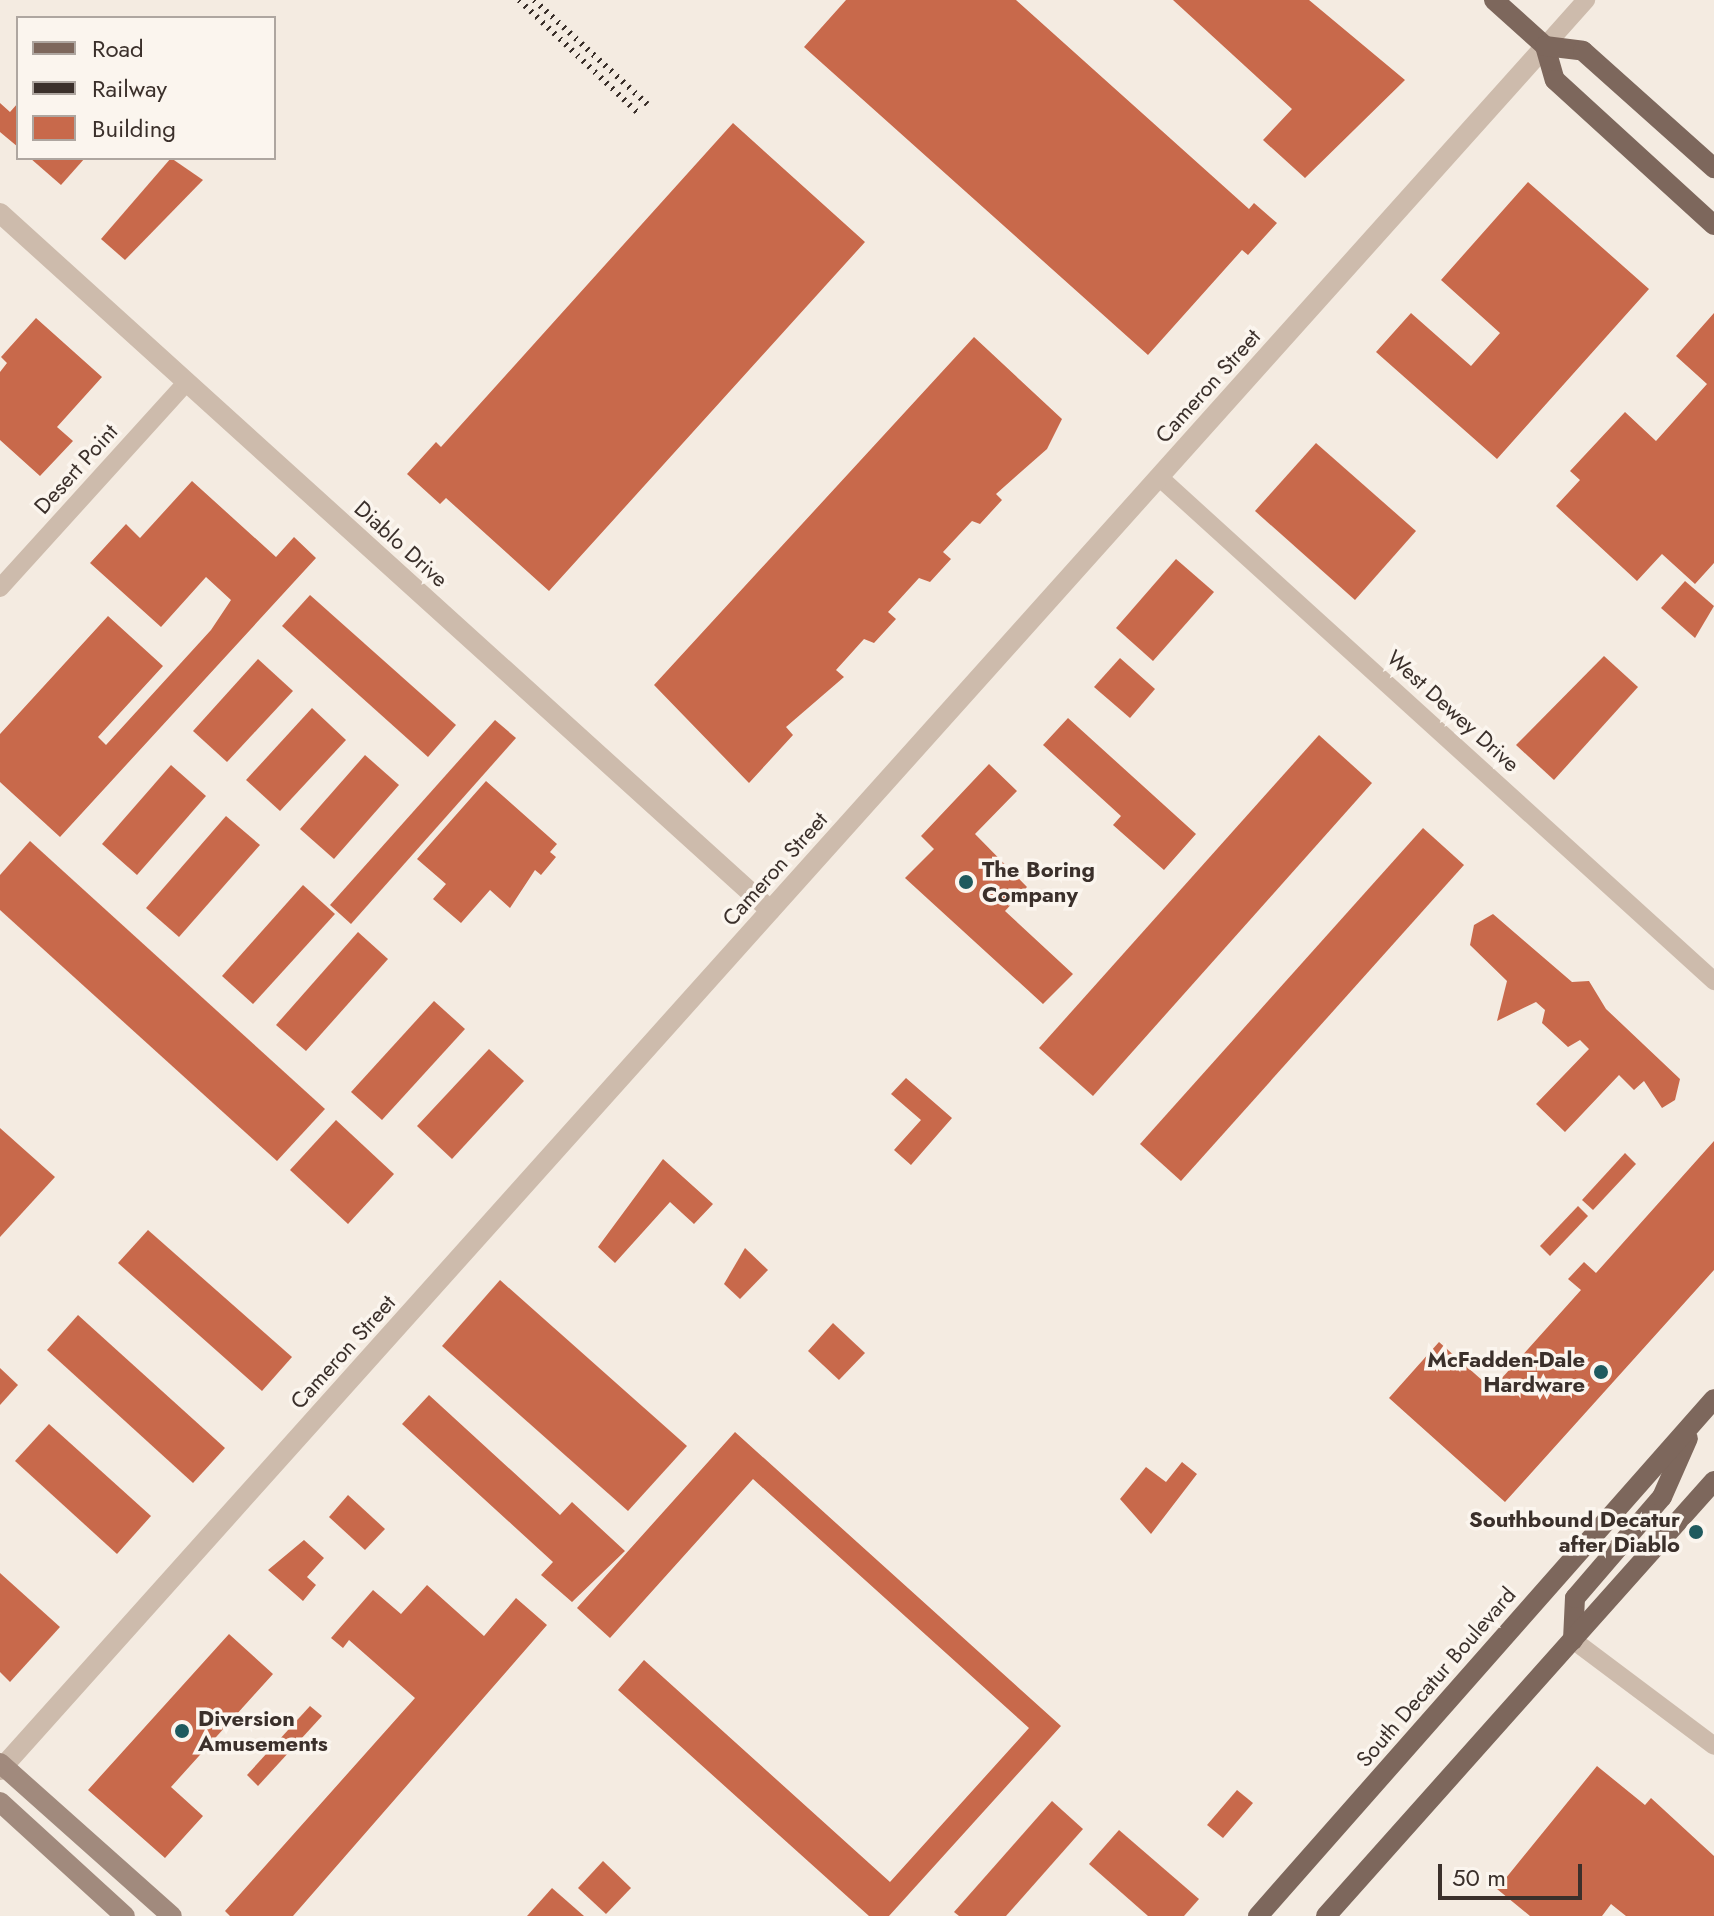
<!DOCTYPE html>
<html>
<head>
<meta charset="utf-8">
<style>
  body { margin:0 }
  #map { position:relative; width:1714px; height:1916px; overflow:hidden; background:#f4ebe1; font-family:Jost,sans-serif }
  div>[style] { position:absolute }
  [style*='--x'] { left:calc(var(--x)*1px); top:calc(var(--y)*1px); width:calc(var(--w)*1px); rotate:calc(var(--a)*1deg) }
  .building>* { inset:0; background:#c8694b }
  .minor>* { height:18px; margin:-9px; padding:0 9px; transform-origin:9px; border-radius:9px; background:#cdbbac }
  .tertiary>* { height:20px; margin:-10px; padding:0 10px; transform-origin:10px; border-radius:10px; background:#cdbbac }
  .secondary>* { height:20px; margin:-10px; padding:0 10px; transform-origin:10px; border-radius:10px; background:#a18a7d }
  .primary>* { height:20px; margin:-10px; padding:0 10px; transform-origin:10px; border-radius:10px; background:#7d675c }
  .rail>* { height:6px; margin-top:-3px; transform-origin:0; background:repeating-linear-gradient(90deg,#3b302b 0 2px,transparent 0 8px) }
  .dots>* { width:22px; height:22px; translate:-50% -50%; box-sizing:border-box; border:4px solid #fbf5ee; border-radius:50% }
  span { translate:-50% -50%; white-space:nowrap; text-align:center; line-height:1.15; -webkit-text-stroke:7px #fbf5ee; paint-order:stroke }
  .street-label { font-size:22px; color:#3b302b }
  .poi-label { font-size:22px; color:#3b302b; font-weight:700 }
  .left { translate:0 -50%; text-align:left }
  .right { translate:-100% -50%; text-align:right }
  .legend { position:absolute; left:16px; top:16px; width:260px; height:144px; box-sizing:border-box; background:#fbf5ee; border:2px solid #aea6a0; margin:0; padding:10px 14px; list-style:none; font-size:24px; color:#3b302b }
  .legend li { display:flex; align-items:center; gap:16px; height:40px }
  .legend b { width:40px; border:2px solid #aea6a0 }
  .scale { position:absolute; left:1438px; top:1864px; width:144px; height:36px; box-sizing:border-box; border:4px solid #3b302b; border-top:0; padding-left:10px; font-size:24px; line-height:28px; white-space:nowrap; color:#3b302b; -webkit-text-stroke:6px #fbf5ee; paint-order:stroke }
</style>
</head>
<body>
<div id="map">
  <div class="building">
    <i style="clip-path:polygon(846px 0,1016px 0,1249px 209px,1254px 203px,1277px 223px,1248px 255px,1242px 250px,1148px 355px,804px 47px)"></i>
    <i style="clip-path:polygon(1173px 0,1309px 0,1405px 80px,1305px 178px,1263px 140px,1292px 109px)"></i>
    <i style="clip-path:polygon(0 103px,10px 112px,18px 103px,18px 147px,0 132px)"></i>
    <i style="clip-path:polygon(733px 123px,865px 242px,549px 591px,446px 498px,440px 504px,407px 474px,436px 442px,441px 447px)"></i>
    <i style="clip-path:polygon(30px 158px,85px 158px,61px 185px)"></i>
    <i style="clip-path:polygon(171px 158px,203px 180px,125px 260px,101px 239px)"></i>
    <i style="clip-path:polygon(1528px 182px,1649px 289px,1497px 459px,1376px 352px,1411px 313px,1471px 366px,1500px 333px,1441px 280px)"></i>
    <i style="clip-path:polygon(1714px 313px,1714px 563px,1695px 584px,1662px 554px,1637px 581px,1556px 506px,1580px 480px,1570px 471px,1625px 412px,1656px 441px,1707px 384px,1676px 356px)"></i>
    <i style="clip-path:polygon(36px 318px,102px 377px,57px 427px,73px 441px,40px 476px,0 440px,0 372px,7px 363px,1px 357px)"></i>
    <i style="clip-path:polygon(974px 337px,1062px 419px,1047px 449px,996px 494px,1002px 500px,980px 524px,972px 521px,943px 552px,951px 559px,930px 582px,919px 578px,888px 612px,896px 619px,874px 643px,864px 639px,836px 670px,844px 677px,786px 727px,793px 735px,749px 783px,654px 685px)"></i>
    <i style="clip-path:polygon(1316px 443px,1416px 531px,1355px 600px,1255px 511px)"></i>
    <i style="clip-path:polygon(192px 481px,276px 557px,294px 537px,316px 558px,60px 837px,0 782px,0 734px,108px 616px,163px 666px,98px 737px,106px 745px,211px 630px,231px 600px,206px 577px,161px 627px,90px 563px,126px 524px,140px 538px)"></i>
    <i style="clip-path:polygon(1176px 559px,1214px 592px,1153px 661px,1116px 628px)"></i>
    <i style="clip-path:polygon(1685px 581px,1714px 606px,1695px 638px,1661px 608px)"></i>
    <i style="clip-path:polygon(310px 595px,456px 725px,428px 757px,282px 626px)"></i>
    <i style="clip-path:polygon(1604px 656px,1638px 687px,1554px 780px,1516px 745px)"></i>
    <i style="clip-path:polygon(1120px 658px,1155px 689px,1130px 718px,1094px 687px)"></i>
    <i style="clip-path:polygon(258px 659px,293px 691px,227px 762px,193px 731px)"></i>
    <i style="clip-path:polygon(312px 708px,346px 740px,280px 811px,246px 780px)"></i>
    <i style="clip-path:polygon(1068px 718px,1196px 834px,1164px 870px,1113px 825px,1121px 816px,1043px 745px)"></i>
    <i style="clip-path:polygon(495px 720px,516px 738px,351px 924px,330px 905px)"></i>
    <i style="clip-path:polygon(1319px 735px,1372px 783px,1093px 1096px,1039px 1048px)"></i>
    <i style="clip-path:polygon(365px 755px,399px 785px,334px 859px,300px 829px)"></i>
    <i style="clip-path:polygon(989px 764px,1017px 791px,975px 834px,1027px 887px,1005px 911px,1073px 974px,1043px 1004px,905px 878px,934px 849px,921px 836px)"></i>
    <i style="clip-path:polygon(171px 765px,206px 796px,137px 875px,102px 844px)"></i>
    <i style="clip-path:polygon(486px 781px,557px 844px,550px 852px,556px 857px,541px 875px,535px 870px,510px 908px,490px 890px,461px 923px,433px 899px,446px 884px,417px 859px)"></i>
    <i style="clip-path:polygon(226px 816px,260px 845px,179px 937px,146px 908px)"></i>
    <i style="clip-path:polygon(1423px 828px,1464px 865px,1181px 1181px,1140px 1144px)"></i>
    <i style="clip-path:polygon(30px 841px,325px 1109px,277px 1161px,0 910px,0 875px)"></i>
    <i style="clip-path:polygon(303px 885px,335px 914px,253px 1004px,222px 976px)"></i>
    <i style="clip-path:polygon(1493px 914px,1572px 982px,1589px 981px,1606px 1009px,1680px 1079px,1675px 1100px,1662px 1108px,1644px 1081px,1634px 1090px,1619px 1075px,1565px 1132px,1536px 1104px,1589px 1049px,1580px 1040px,1568px 1047px,1542px 1023px,1545px 1010px,1536px 1002px,1497px 1021px,1507px 981px,1470px 945px,1474px 925px)"></i>
    <i style="clip-path:polygon(358px 932px,388px 959px,306px 1051px,276px 1025px)"></i>
    <i style="clip-path:polygon(434px 1001px,465px 1029px,382px 1120px,351px 1092px)"></i>
    <i style="clip-path:polygon(489px 1049px,524px 1081px,452px 1159px,417px 1126px)"></i>
    <i style="clip-path:polygon(906px 1078px,952px 1118px,911px 1165px,894px 1150px,921px 1120px,891px 1094px)"></i>
    <i style="clip-path:polygon(336px 1120px,394px 1174px,348px 1224px,290px 1170px)"></i>
    <i style="clip-path:polygon(0 1128px,55px 1177px,0 1237px)"></i>
    <i style="clip-path:polygon(1714px 1141px,1714px 1270px,1505px 1502px,1389px 1398px,1439px 1342px,1492px 1389px,1581px 1290px,1568px 1279px,1584px 1262px,1596px 1273px)"></i>
    <i style="clip-path:polygon(1625px 1153px,1636px 1164px,1593px 1210px,1582px 1200px)"></i>
    <i style="clip-path:polygon(663px 1159px,713px 1204px,694px 1224px,670px 1202px,615px 1263px,598px 1247px)"></i>
    <i style="clip-path:polygon(1578px 1206px,1588px 1216px,1550px 1256px,1540px 1246px)"></i>
    <i style="clip-path:polygon(148px 1230px,292px 1357px,262px 1391px,118px 1263px)"></i>
    <i style="clip-path:polygon(745px 1248px,768px 1270px,740px 1299px,724px 1284px)"></i>
    <i style="clip-path:polygon(500px 1280px,687px 1446px,628px 1511px,442px 1346px)"></i>
    <i style="clip-path:polygon(78px 1315px,225px 1448px,193px 1483px,47px 1350px)"></i>
    <i style="clip-path:polygon(833px 1323px,865px 1353px,839px 1380px,808px 1351px)"></i>
    <i style="clip-path:polygon(0 1368px,18px 1385px,0 1405px)"></i>
    <i style="clip-path:polygon(429px 1395px,560px 1515px,572px 1502px,625px 1551px,572px 1602px,541px 1575px,553px 1562px,402px 1424px)"></i>
    <i style="clip-path:polygon(49px 1424px,151px 1516px,117px 1554px,15px 1461px)"></i>
    <i style="clip-path:polygon(735px 1432px,1061px 1726px,889px 1916px,869px 1916px,618px 1690px,644px 1660px,890px 1882px,1029px 1728px,753px 1479px,610px 1638px,577px 1608px)"></i>
    <i style="clip-path:polygon(1182px 1462px,1197px 1474px,1151px 1534px,1120px 1499px,1146px 1467px,1166px 1482px)"></i>
    <i style="clip-path:polygon(348px 1495px,385px 1529px,365px 1550px,329px 1517px)"></i>
    <i style="clip-path:polygon(304px 1540px,324px 1558px,307px 1577px,316px 1585px,303px 1601px,268px 1570px)"></i>
    <i style="clip-path:polygon(0 1573px,60px 1627px,10px 1682px,0 1672px)"></i>
    <i style="clip-path:polygon(427px 1585px,484px 1636px,516px 1598px,547px 1625px,293px 1916px,230px 1916px,225px 1911px,415px 1698px,349px 1640px,343px 1648px,331px 1638px,373px 1590px,401px 1614px)"></i>
    <i style="clip-path:polygon(229px 1634px,273px 1674px,171px 1787px,203px 1816px,165px 1858px,88px 1790px)"></i>
    <i style="clip-path:polygon(310px 1706px,322px 1716px,258px 1786px,247px 1775px)"></i>
    <i style="clip-path:polygon(1597px 1766px,1645px 1805px,1651px 1798px,1714px 1856px,1714px 1916px,1626px 1916px,1611px 1904px,1602px 1916px,1530px 1916px,1497px 1889px)"></i>
    <i style="clip-path:polygon(1237px 1790px,1253px 1803px,1223px 1838px,1207px 1825px)"></i>
    <i style="clip-path:polygon(1052px 1801px,1083px 1829px,1006px 1916px,959px 1916px,954px 1912px)"></i>
    <i style="clip-path:polygon(1119px 1830px,1199px 1899px,1184px 1916px,1148px 1916px,1089px 1864px)"></i>
    <i style="clip-path:polygon(603px 1861px,631px 1888px,606px 1914px,578px 1888px)"></i>
    <i style="clip-path:polygon(552px 1888px,584px 1916px,527px 1916px)"></i>
  </div>
  <div class="minor">
    <i style="--x:1545;--y:46;--w:62;--a:-48.3"></i>
    <i style="--x:1159;--y:477;--w:750;--a:42.24"></i>
    <i style="--x:0;--y:588;--w:278;--a:-47.8"></i>
    <i style="--x:1573;--y:1640;--w:176;--a:36.9"></i>
  </div>
  <div class="tertiary">
    <i style="--x:0;--y:213;--w:1039;--a:42.15"></i>
    <i style="--x:0;--y:1770;--w:2315;--a:-48.13"></i>
  </div>
  <div class="secondary">
    <i style="--x:0;--y:1763;--w:230;--a:41.7"></i>
    <i style="--x:0;--y:1802;--w:169;--a:42.4"></i>
  </div>
  <div class="primary">
    <i style="--x:1494;--y:0;--w:69;--a:42"></i>
    <i style="--x:1545;--y:46;--w:35;--a:74"></i>
    <i style="--x:1555;--y:80;--w:215;--a:42.4"></i>
    <i style="--x:1545;--y:46;--w:38;--a:7"></i>
    <i style="--x:1583;--y:51;--w:176;--a:41.8"></i>
    <i style="--x:1573;--y:1640;--w:42;--a:-87.3"></i>
    <i style="--x:1575;--y:1598;--w:133;--a:-49.3"></i>
    <i style="--x:1662;--y:1497;--w:64;--a:-66.2"></i>
    <i style="--x:1258;--y:1916;--w:689;--a:-48.59"></i>
    <i style="--x:1326;--y:1916;--w:583;--a:-48.27"></i>
  </div>
  <div class="rail">
    <i style="--x:519;--y:0;--w:164;--a:43.5"></i>
    <i style="--x:534;--y:0;--w:154;--a:42.6"></i>
  </div>
  <div class="dots">
    <i style="left:966px;top:882px;background:#1f5a5e"></i>
    <i style="left:1601px;top:1372px;background:#1f5a5e"></i>
    <i style="left:1696px;top:1532px;background:#1f5a5e"></i>
    <i style="left:182px;top:1731px;background:#1f5a5e"></i>
  </div>
  <div class="street-label">
    <span style="left:1208px;top:386px;rotate:-48deg">Cameron Street</span>
    <span style="left:76px;top:469px;rotate:-48deg">Desert Point</span>
    <span style="left:401px;top:544px;rotate:42deg">Diablo Drive</span>
    <span style="left:1453px;top:711px;rotate:42deg">West Dewey Drive</span>
    <span style="left:775px;top:869px;rotate:-48deg">Cameron Street</span>
    <span style="left:343px;top:1352px;rotate:-48deg">Cameron Street</span>
    <span style="left:1436px;top:1677px;rotate:-49deg">South Decatur Boulevard</span>
  </div>
  <div class="poi-label">
    <span class="left" style="left:982px;top:882px">The Boring<br>Company</span>
    <span class="right" style="left:1585px;top:1372px">McFadden-Dale<br>Hardware</span>
    <span class="right" style="left:1680px;top:1532px">Southbound Decatur<br>after Diablo</span>
    <span class="left" style="left:198px;top:1731px">Diversion<br>Amusements</span>
  </div>
  <ul class="legend">
  <li><b style="height:10px;background:#7d675c"></b>Road</li>
  <li><b style="height:10px;background:#3b302b"></b>Railway</li>
  <li><b style="height:22px;background:#c8694b"></b>Building</li>
  </ul>
  <div class="scale">50 m</div>
</div>
</body>
</html>
